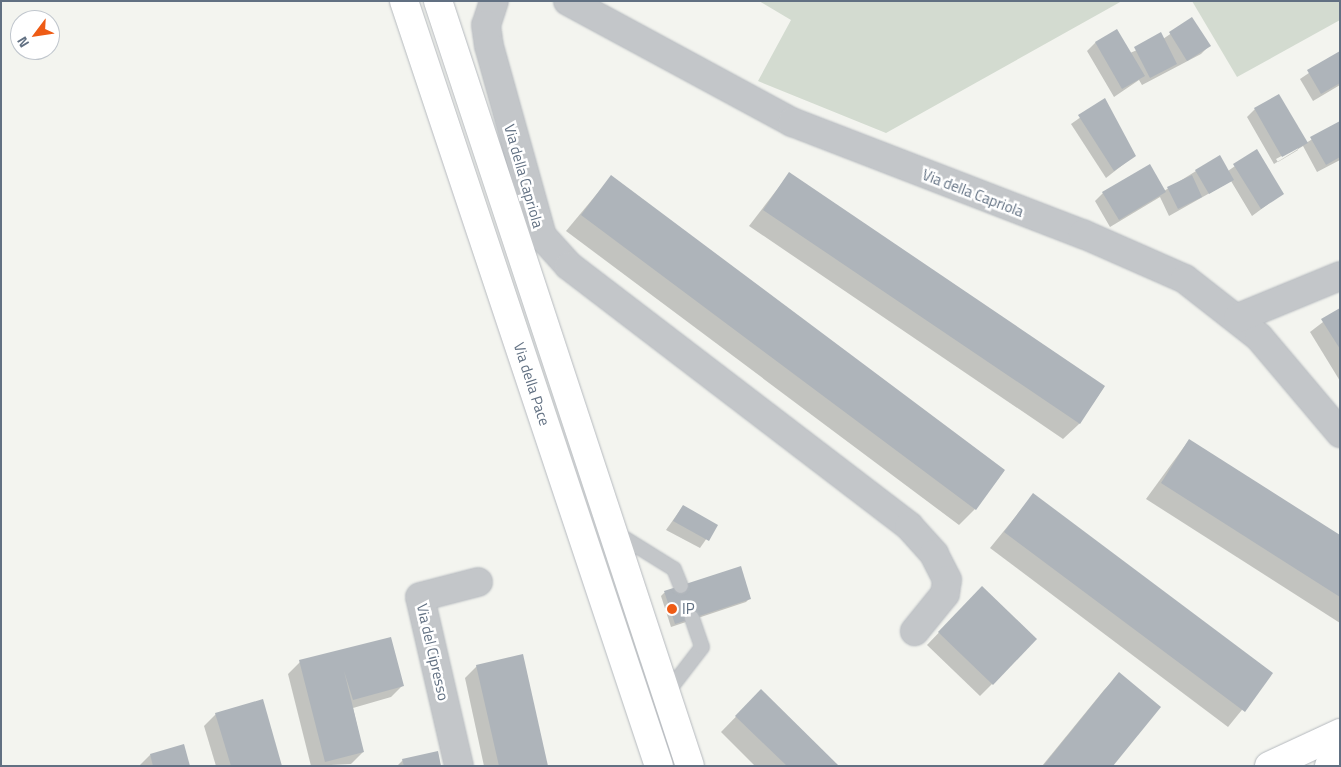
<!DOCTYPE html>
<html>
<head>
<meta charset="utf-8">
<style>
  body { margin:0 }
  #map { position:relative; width:1341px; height:767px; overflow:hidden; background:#f3f4ef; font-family:"Titillium Web",sans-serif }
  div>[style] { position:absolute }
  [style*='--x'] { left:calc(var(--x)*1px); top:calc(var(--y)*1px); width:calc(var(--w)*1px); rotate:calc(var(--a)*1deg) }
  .green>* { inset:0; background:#d3dbd0 }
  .shadow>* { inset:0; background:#0003 }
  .building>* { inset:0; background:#aeb4ba }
  .roads { filter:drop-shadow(0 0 1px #b5b9be) drop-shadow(0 0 1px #b5b9be) }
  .lane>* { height:14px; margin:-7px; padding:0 7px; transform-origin:7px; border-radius:7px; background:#c3c6c9 }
  .street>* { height:28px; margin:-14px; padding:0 14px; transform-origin:14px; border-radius:14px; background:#c3c6c9 }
  .secondary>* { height:28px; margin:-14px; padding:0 14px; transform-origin:14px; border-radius:14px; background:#fff }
  .dots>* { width:14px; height:14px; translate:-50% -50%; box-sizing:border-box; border:2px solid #fff; border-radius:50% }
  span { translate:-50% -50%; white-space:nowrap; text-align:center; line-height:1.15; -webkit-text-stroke:5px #fff; paint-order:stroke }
  .street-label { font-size:15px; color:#617082 }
  .poi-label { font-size:15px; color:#617082 }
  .left { translate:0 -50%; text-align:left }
  .frame { position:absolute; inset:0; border:2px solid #617082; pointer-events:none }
  .north { position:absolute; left:10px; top:10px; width:50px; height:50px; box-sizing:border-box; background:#fff; border:1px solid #c0c6cd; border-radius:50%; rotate:239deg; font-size:14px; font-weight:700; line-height:20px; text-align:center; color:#617082 }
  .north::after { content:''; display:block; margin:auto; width:18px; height:22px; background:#ee5b15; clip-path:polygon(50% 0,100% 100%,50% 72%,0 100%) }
</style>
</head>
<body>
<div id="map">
  <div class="green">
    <i style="clip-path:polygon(759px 1px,1122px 1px,886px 133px,758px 81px,791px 20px)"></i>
    <i style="clip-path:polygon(1192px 1px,1340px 1px,1340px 20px,1237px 77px)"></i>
  </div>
  <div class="shadow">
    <i style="clip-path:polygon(1192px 19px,1209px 46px,1201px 54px,1142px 85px,1139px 80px,1114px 97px,1087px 51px,1095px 43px,1117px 31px,1130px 53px,1163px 39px)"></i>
    <i style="clip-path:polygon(1340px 52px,1340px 85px,1313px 101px,1300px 79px)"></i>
    <i style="clip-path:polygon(1105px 100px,1134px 156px,1106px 178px,1071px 124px)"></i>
    <i style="clip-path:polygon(evenodd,1255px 109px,1306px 143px,1340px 122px,1340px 160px,1317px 172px,1303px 146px,1274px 164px,1247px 117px,1255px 109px,1298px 147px,1298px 150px,1278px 162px,1276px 159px,1298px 147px)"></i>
    <i style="clip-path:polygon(1256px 151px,1282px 194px,1252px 216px,1231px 181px,1169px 216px,1160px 197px,1110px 227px,1095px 201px,1103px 193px,1164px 191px,1196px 171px,1228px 171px)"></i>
    <i style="clip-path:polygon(789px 174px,1104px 387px,1079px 424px,1063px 439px,749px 226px)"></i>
    <i style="clip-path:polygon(611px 177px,1004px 471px,975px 509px,959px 525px,566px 231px)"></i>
    <i style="clip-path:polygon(1340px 309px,1340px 381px,1310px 332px)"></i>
    <i style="clip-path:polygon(1189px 440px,1340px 536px,1340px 623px,1146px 499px)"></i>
    <i style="clip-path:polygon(1033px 495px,1272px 673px,1228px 727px,990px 548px)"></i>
    <i style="clip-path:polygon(683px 506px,716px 525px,700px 548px,666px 530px)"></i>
    <i style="clip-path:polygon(740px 568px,750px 598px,746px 602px,671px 627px,661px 596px,664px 593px)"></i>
    <i style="clip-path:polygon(970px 600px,992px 684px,980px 696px,927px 645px)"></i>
    <i style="clip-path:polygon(390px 638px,403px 685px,391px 697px,353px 708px,363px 752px,351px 764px,311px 766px,288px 674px,300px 662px)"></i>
    <i style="clip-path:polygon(477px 666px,547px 766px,484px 766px,465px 678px)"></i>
    <i style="clip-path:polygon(1120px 674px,1112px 766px,1042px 766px,1104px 690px)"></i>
    <i style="clip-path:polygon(761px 691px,837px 766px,755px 766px,721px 732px)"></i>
    <i style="clip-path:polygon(216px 714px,281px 766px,216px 766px,204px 726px)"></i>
    <i style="clip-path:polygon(150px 755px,188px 766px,139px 766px)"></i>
    <i style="clip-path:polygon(403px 760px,440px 766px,397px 766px)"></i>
  </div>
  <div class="building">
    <i style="clip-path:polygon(1192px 17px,1211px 46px,1187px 61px,1169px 32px)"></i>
    <i style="clip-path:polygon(1117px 29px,1145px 76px,1122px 89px,1095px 42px)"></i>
    <i style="clip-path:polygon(1161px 32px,1177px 64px,1150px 78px,1134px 47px)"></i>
    <i style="clip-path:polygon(1340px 51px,1340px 83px,1321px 94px,1307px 70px)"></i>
    <i style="clip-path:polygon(1279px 94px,1308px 143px,1282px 157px,1254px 108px)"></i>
    <i style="clip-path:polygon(1105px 98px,1136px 156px,1114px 171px,1078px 115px)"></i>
    <i style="clip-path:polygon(1340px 121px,1340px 157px,1326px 165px,1310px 137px)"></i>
    <i style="clip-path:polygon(1257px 149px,1284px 194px,1261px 209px,1233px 164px)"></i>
    <i style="clip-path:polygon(1220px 155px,1234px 180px,1209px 194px,1195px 170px)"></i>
    <i style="clip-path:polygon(1150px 164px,1166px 192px,1119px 220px,1102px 192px)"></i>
    <i style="clip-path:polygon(789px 172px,1105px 386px,1080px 424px,763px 210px)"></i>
    <i style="clip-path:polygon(611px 175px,1005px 470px,976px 510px,581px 215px)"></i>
    <i style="clip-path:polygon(1192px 175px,1202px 197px,1178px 209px,1167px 187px)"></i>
    <i style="clip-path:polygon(1340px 308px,1340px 349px,1321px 319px)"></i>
    <i style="clip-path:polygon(1189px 439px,1340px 535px,1340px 597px,1161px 483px)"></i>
    <i style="clip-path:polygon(1033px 493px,1273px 673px,1245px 712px,1004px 532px)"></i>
    <i style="clip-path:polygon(683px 505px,718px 525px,709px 541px,673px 521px)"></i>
    <i style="clip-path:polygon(741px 566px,751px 599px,675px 624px,664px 591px)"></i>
    <i style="clip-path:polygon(982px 586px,1037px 639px,993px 685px,938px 632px)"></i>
    <i style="clip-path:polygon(391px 637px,404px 686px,353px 700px,344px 671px,364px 752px,325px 762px,299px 660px)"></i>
    <i style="clip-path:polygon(523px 654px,548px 766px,499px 766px,476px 665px)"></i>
    <i style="clip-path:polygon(1119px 672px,1161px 707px,1113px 766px,1043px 766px)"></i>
    <i style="clip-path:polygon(761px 689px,839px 766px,787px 766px,735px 716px)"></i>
    <i style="clip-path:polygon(263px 699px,282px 766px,231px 766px,215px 713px)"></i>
    <i style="clip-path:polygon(184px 744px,190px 766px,153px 766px,150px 754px)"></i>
    <i style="clip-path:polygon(438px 751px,441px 766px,404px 766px,402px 759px)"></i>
  </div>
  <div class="roads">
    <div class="lane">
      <i style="--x:616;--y:533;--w:68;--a:31.8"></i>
      <i style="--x:674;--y:569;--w:18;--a:68"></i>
      <i style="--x:666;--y:694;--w:59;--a:-52.5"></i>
      <i style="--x:702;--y:647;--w:31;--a:-109"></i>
    </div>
    <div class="street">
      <i style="--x:494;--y:1;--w:25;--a:108"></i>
      <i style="--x:486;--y:25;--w:21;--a:82"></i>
      <i style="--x:489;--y:46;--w:197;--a:74.4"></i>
      <i style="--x:542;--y:236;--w:40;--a:48"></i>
      <i style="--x:569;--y:266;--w:428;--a:37.4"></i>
      <i style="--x:909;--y:526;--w:38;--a:48"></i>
      <i style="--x:934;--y:554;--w:29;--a:63"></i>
      <i style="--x:947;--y:580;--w:14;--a:98"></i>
      <i style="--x:945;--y:594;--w:48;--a:129"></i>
      <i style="--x:568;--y:1;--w:255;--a:28.4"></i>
      <i style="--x:792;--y:122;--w:312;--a:21.1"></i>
      <i style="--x:1083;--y:234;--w:111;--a:23.8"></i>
      <i style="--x:1185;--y:279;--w:94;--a:38.1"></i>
      <i style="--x:1259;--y:337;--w:126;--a:49.8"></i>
      <i style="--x:1238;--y:318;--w:110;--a:-22.4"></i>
      <i style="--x:459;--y:766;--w:173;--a:-103"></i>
      <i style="--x:420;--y:597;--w:60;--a:-14.5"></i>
    </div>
    <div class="secondary">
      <i style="--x:404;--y:1;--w:806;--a:71.57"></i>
      <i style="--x:438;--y:1;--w:805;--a:71.77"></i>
      <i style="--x:1269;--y:766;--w:78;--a:-24.9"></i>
      <i style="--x:1329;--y:766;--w:12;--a:-24"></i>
    </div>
  </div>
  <div class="dots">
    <i style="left:672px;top:609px;background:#ee5b15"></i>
  </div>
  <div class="street-label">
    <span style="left:524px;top:176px;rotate:74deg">Via della Capriola</span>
    <span style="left:973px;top:193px;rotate:21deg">Via della Capriola</span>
    <span style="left:532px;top:384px;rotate:72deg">Via della Pace</span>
    <span style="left:433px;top:652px;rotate:77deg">Via del Cipresso</span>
  </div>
  <div class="poi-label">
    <span class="left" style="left:682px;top:609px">IP</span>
  </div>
  <div class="frame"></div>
  <div class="north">N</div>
</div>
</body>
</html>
